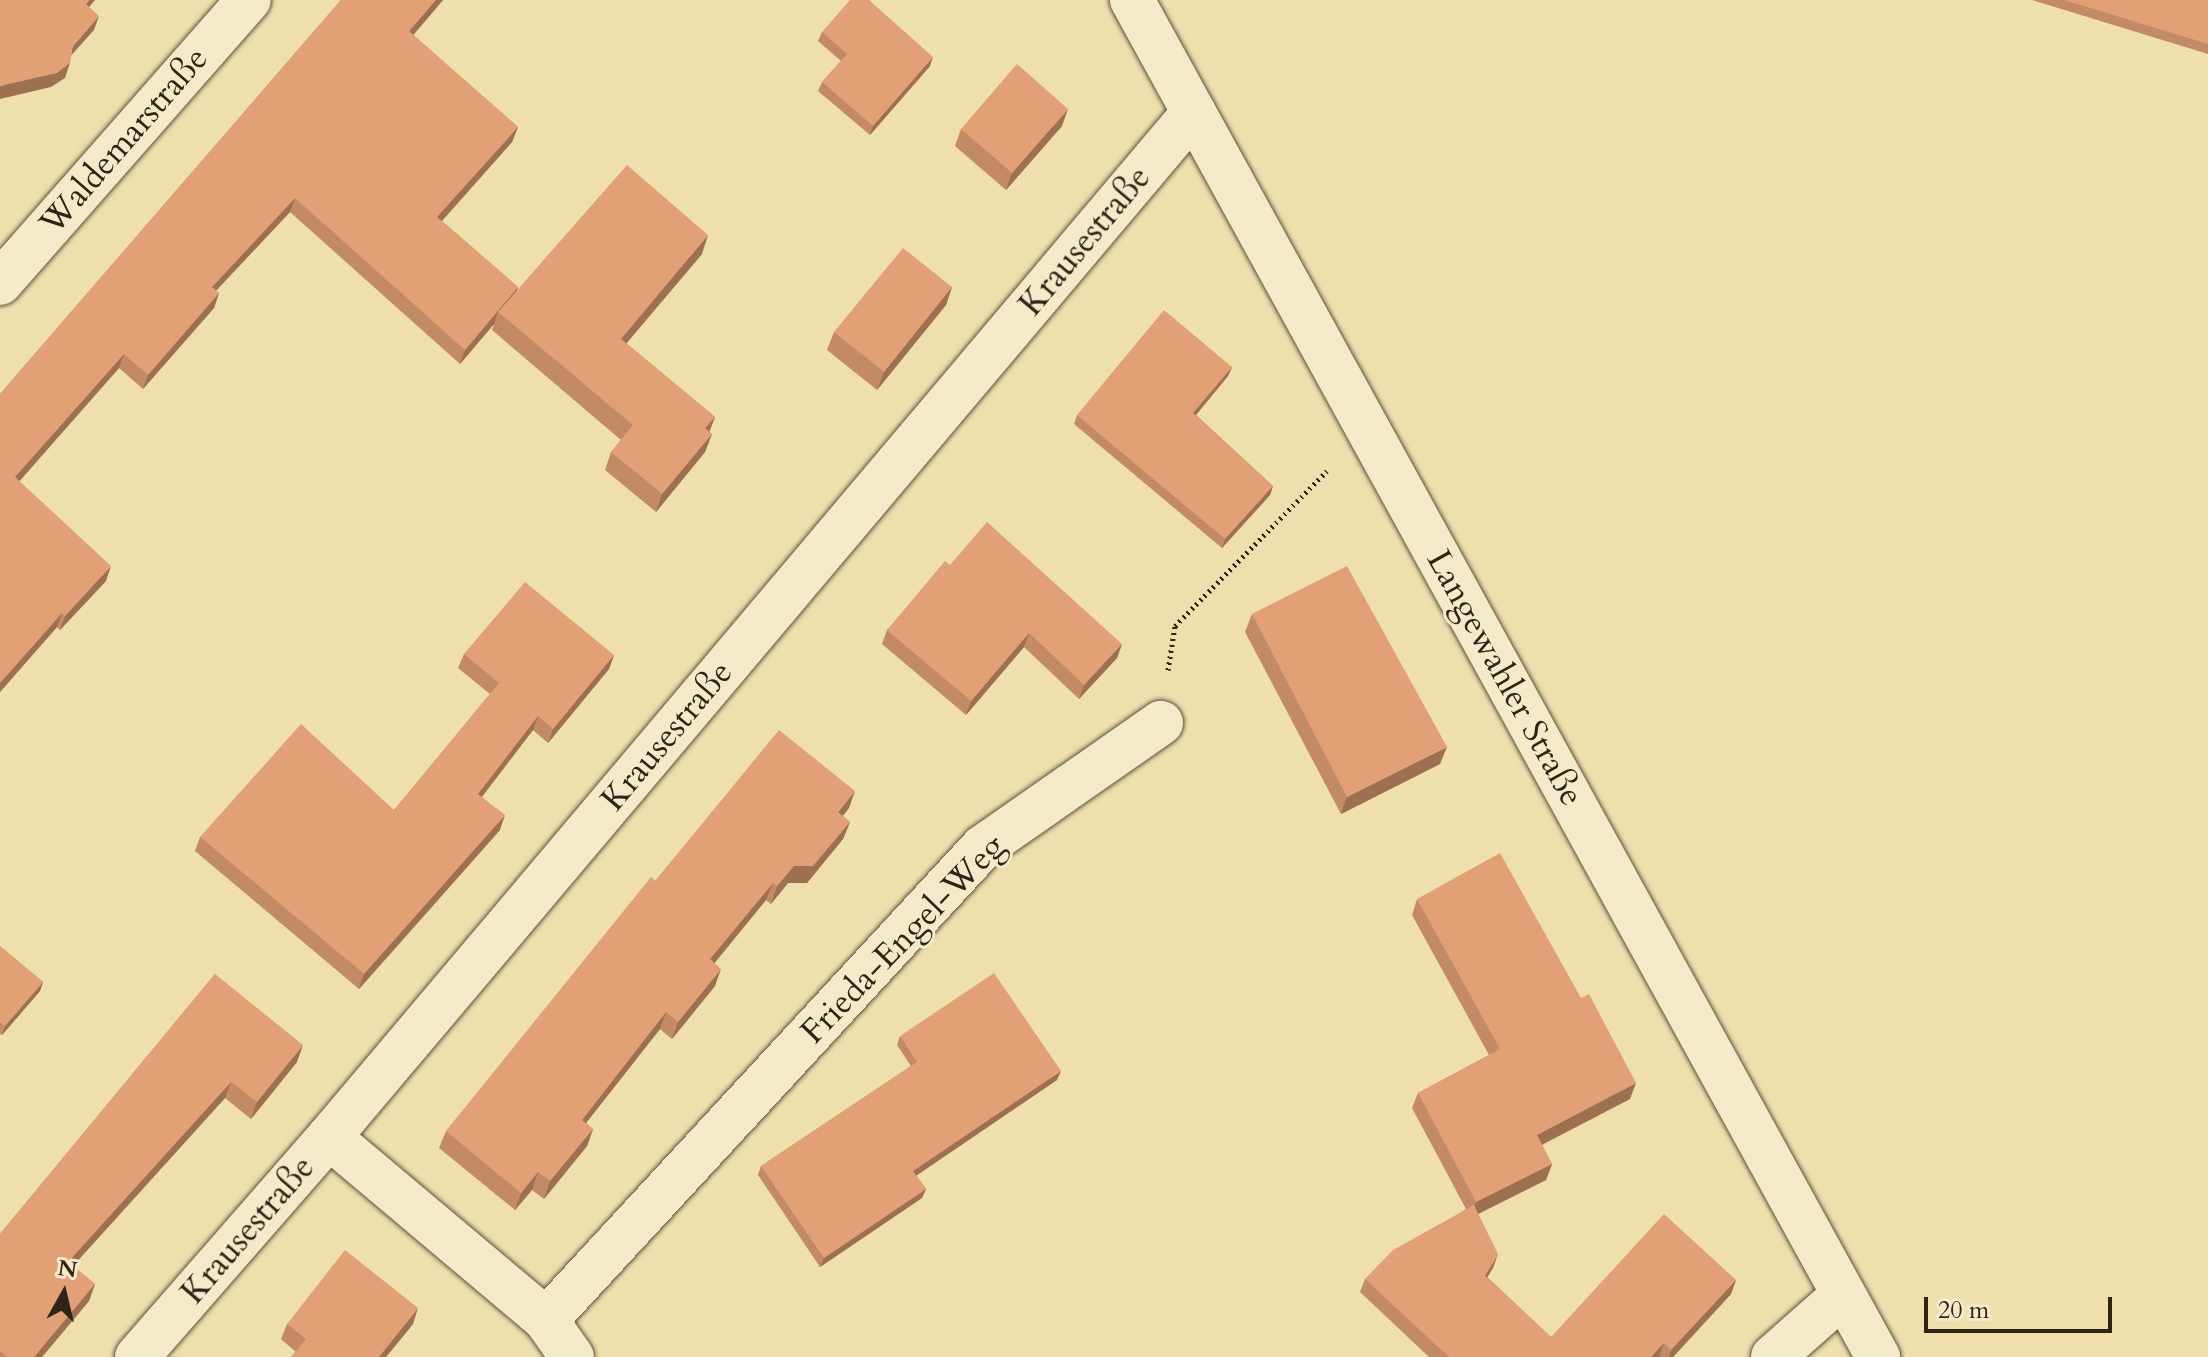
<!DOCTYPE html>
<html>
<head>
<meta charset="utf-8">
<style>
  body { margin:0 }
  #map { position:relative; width:2208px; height:1357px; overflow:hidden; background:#eedfad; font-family:Cardo,serif }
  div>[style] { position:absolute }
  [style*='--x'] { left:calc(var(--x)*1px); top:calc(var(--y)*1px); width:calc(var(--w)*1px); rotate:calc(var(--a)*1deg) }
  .path>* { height:5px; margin-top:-2.5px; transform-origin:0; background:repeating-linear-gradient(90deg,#2f2217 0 2px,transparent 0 6px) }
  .roads { filter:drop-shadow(0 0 2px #5f513c) drop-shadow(0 0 2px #5f513c) }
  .minor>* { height:44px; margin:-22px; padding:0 22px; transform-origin:22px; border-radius:22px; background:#f4eaca }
  .wall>* { inset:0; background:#c28a65 }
  .shaded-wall>* { inset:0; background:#9e7052 }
  .building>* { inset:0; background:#e1a075 }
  span { translate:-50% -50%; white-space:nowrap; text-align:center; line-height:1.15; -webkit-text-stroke:6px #f4eaca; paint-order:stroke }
  .street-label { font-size:34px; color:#2f2217 }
  .north { position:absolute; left:24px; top:1253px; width:80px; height:80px; -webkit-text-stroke:6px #f4eaca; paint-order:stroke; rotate:8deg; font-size:22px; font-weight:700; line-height:32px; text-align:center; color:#2f2217 }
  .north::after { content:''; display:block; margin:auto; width:28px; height:36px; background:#2f2217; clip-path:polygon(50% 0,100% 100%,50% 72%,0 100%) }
  .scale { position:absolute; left:1924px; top:1297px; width:188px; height:36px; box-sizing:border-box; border:4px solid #2f2217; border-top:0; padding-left:10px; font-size:24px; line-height:28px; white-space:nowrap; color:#2f2217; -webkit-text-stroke:6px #f4eaca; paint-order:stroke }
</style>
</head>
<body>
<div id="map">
  <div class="path">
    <i style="--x:1168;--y:670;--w:45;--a:-81"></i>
    <i style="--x:1175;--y:626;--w:217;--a:-45.6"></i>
  </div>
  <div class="roads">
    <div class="minor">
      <i style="--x:1132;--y:0;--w:1549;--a:61.2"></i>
      <i style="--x:0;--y:283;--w:377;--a:-48.7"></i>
      <i style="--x:329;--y:1137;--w:284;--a:40.1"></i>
      <i style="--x:546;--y:1320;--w:45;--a:54.9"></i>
      <i style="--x:546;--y:1320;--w:644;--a:-47.27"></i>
      <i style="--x:983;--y:847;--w:217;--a:-34.9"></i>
      <i style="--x:137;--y:1357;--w:292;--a:-48.9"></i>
      <i style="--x:329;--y:1137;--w:1341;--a:-49.84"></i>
      <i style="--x:1773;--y:1357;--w:94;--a:-41.5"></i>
    </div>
  </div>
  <div class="wall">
    <i style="clip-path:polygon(341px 0,443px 0,413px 35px,518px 127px,512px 142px,442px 221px,518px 287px,517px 290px,702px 254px,626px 343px,715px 417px,709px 432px,712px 434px,705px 452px,656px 512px,605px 470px,611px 452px,621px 440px,492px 330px,494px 324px,460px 364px,290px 212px,216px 291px,219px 293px,214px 308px,143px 389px,119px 368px,19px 481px,106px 581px,60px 630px,57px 627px,0 692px,0 394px)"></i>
    <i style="clip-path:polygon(2032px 0,2208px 0,2208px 54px)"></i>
    <i style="clip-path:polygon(822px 32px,930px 66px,870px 135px,818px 91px,822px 82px,841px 61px,818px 41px)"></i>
    <i style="clip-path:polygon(1062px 126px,1006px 190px,955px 146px,961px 129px)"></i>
    <i style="clip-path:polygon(952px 287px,946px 305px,877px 390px,827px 350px,834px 332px)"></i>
    <i style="clip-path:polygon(1232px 367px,1228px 376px,1196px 415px,1273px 486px,1270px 495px,1222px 548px,1074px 424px,1077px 415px)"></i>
    <i style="clip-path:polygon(950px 565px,1122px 644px,1117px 658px,1079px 699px,1024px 647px,966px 715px,882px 644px,887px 630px)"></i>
    <i style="clip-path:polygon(1252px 614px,1440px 764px,1341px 814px,1245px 632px)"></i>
    <i style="clip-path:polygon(464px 654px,614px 655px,609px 669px,548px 743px,533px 730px,482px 797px,500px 830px,359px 989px,195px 851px,200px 837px,394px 810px,490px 694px,458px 668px)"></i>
    <i style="clip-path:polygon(849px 808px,843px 816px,850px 822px,843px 839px,807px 883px,788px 883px,771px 904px,766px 900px,714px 963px,715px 986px,672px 1039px,660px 1029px,586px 1123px,593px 1129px,587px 1146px,544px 1199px,532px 1190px,515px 1210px,439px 1148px,446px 1131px,655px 881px)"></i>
    <i style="clip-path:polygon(1417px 899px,1630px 1099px,1542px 1145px,1552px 1164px,1546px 1180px,1478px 1214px,1493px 1268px,1487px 1277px,1551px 1337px,1736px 1280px,1731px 1294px,1673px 1357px,1429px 1357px,1360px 1292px,1365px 1279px,1466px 1209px,1412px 1108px,1418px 1093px,1489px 1055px,1412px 915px)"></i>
    <i style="clip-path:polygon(0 946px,43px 982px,40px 991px,2px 1035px,0 1034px)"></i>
    <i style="clip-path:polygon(215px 974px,297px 1062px,251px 1119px,225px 1098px,73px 1266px,95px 1284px,89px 1301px,42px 1357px,0 1357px,0 1234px)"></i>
    <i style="clip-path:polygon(900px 1036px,1057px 1080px,916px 1175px,926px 1189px,922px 1198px,820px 1267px,758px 1175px,761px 1166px,911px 1066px,897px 1045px)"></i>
    <i style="clip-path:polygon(287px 1324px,413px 1324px,386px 1357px,291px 1357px,296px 1352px,281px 1339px)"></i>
  </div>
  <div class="shaded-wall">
    <i style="clip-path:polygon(89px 0,95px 0,80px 18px,86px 4px)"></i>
    <i style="clip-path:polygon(436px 0,443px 0,404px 46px,409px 31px)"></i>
    <i style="clip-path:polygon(99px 16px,94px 30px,67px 60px,73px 46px)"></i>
    <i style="clip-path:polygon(933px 57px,930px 66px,870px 135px,873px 126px)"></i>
    <i style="clip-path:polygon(70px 63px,65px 78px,51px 87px,0 99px,0 86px)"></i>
    <i style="clip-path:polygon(1068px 109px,1062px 126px,1006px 190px,1012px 173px)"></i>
    <i style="clip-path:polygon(518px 127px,512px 142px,432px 232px,437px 217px)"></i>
    <i style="clip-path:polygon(295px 198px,290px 212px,206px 301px,212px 287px)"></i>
    <i style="clip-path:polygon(708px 235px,702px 254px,615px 357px,621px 339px)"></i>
    <i style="clip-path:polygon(518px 287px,513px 301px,498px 312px,494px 324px,460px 364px,465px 350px)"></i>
    <i style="clip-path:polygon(952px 287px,946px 305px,877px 390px,884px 372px)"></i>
    <i style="clip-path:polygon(219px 293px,214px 308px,143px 389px,148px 375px)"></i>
    <i style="clip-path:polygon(124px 354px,119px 368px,10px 492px,15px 477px)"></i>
    <i style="clip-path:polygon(1232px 367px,1228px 376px,1190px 422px,1193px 413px)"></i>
    <i style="clip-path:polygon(715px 417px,708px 435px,705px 428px)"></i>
    <i style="clip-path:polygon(712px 434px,705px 452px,656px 512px,662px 494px)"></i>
    <i style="clip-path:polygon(1273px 486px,1270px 495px,1222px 548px,1225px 539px)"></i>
    <i style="clip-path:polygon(111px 566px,106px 581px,60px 630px,65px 616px)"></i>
    <i style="clip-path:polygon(62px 613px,57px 627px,0 692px,0 683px)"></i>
    <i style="clip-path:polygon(1029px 633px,1024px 647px,966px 715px,971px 701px)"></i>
    <i style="clip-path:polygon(1122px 644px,1117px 658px,1079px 699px,1084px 685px)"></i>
    <i style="clip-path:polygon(614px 655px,609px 669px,548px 743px,553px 729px)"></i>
    <i style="clip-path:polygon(538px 716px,533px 730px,473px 808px,478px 794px)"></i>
    <i style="clip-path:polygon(1447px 747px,1440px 764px,1341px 814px,1347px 797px)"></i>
    <i style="clip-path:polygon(855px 791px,849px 808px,832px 829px,838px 812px)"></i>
    <i style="clip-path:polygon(505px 815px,500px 830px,359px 989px,364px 974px)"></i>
    <i style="clip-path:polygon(850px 822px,843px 839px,807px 883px,788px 883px,771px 904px,777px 886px,794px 866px)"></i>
    <i style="clip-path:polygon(773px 883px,766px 900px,704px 976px,710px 959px)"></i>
    <i style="clip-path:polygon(721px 969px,715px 986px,672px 1039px,678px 1022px)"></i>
    <i style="clip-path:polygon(43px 982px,40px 991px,2px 1035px,5px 1026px)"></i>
    <i style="clip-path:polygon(666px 1012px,660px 1029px,575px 1137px,582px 1120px)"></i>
    <i style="clip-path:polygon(303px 1045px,297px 1062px,251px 1119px,257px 1102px)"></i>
    <i style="clip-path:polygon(1061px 1071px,1057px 1080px,910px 1180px,913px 1171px)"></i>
    <i style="clip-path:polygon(231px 1082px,225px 1098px,62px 1278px,68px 1262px)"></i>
    <i style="clip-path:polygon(1636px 1083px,1630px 1099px,1531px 1150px,1537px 1135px)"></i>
    <i style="clip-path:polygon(593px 1129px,587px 1146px,544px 1199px,550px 1181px)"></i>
    <i style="clip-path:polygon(1552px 1164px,1546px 1180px,1470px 1218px,1476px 1202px)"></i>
    <i style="clip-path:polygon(538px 1172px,532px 1190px,515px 1210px,521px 1193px)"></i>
    <i style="clip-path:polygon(926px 1189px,922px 1198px,820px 1267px,824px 1258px)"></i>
    <i style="clip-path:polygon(1498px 1254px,1493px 1268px,1480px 1289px,1485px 1276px)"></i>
    <i style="clip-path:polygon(1736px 1280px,1731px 1294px,1673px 1357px,1669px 1357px,1671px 1350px)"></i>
    <i style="clip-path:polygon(95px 1284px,89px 1301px,42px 1357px,34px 1357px)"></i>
    <i style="clip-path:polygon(418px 1308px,413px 1324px,386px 1357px,379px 1357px)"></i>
    <i style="clip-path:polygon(1664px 1343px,1659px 1357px,1651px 1357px)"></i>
  </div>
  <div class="building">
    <i style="clip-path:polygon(0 0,89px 0,86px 4px,99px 16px,73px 46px,70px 63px,57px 73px,0 86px)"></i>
    <i style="clip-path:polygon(341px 0,436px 0,409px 31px,518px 127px,437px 217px,518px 287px,465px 350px,295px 198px,212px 287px,219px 293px,148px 375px,124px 354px,15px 477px,111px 566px,65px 616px,62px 613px,0 683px,0 394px)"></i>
    <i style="clip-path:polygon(850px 0,869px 0,933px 57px,873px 126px,822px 82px,847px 54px,822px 32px)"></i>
    <i style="clip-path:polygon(2064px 0,2208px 0,2208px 44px)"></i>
    <i style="clip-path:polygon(1017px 64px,1068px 109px,1012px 173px,961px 129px)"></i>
    <i style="clip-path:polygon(627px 165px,708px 235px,621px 339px,715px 417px,705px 428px,712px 434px,662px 494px,611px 452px,633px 425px,498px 312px)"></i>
    <i style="clip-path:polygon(903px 248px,952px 287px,884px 372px,834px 332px)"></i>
    <i style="clip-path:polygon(1164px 310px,1232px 367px,1193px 413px,1273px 486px,1225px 539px,1077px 415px)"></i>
    <i style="clip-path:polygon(987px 522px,1122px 644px,1084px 685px,1029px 633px,971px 701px,887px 630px,945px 561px,950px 565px)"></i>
    <i style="clip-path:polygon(1347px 566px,1447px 747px,1347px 797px,1252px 614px)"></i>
    <i style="clip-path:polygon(525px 582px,614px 655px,553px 729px,538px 716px,478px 794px,505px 815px,364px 974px,200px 837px,301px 724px,394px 810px,499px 683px,464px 654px)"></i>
    <i style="clip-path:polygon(779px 730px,855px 791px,838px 812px,850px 822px,813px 866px,794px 866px,777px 886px,773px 883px,710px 959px,721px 969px,678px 1022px,666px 1012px,582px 1120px,593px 1129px,550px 1181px,538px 1172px,521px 1193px,446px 1131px,651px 877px,655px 881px)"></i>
    <i style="clip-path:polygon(1500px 853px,1581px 998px,1589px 994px,1636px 1083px,1537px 1135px,1552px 1164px,1476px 1202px,1418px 1093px,1500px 1049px,1417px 899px)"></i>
    <i style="clip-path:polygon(0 946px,43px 982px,5px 1026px,0 1022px)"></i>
    <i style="clip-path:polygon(994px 973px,1061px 1071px,913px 1171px,926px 1189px,824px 1258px,761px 1166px,917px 1062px,900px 1036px)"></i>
    <i style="clip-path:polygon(215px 974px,303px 1045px,257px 1102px,231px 1082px,68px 1262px,95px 1284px,34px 1357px,8px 1357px,0 1351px,0 1234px)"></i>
    <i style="clip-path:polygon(1474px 1205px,1498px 1254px,1485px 1276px,1551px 1337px,1664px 1214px,1736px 1280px,1671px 1350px,1664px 1343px,1651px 1357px,1449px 1357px,1365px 1279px,1393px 1250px)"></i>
    <i style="clip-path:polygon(345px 1250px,418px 1308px,379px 1357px,291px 1357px,306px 1339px,287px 1324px)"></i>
  </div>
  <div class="street-label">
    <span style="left:124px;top:141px;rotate:-49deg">Waldemarstraße</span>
    <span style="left:1085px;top:241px;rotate:-50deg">Krausestraße</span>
    <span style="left:1505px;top:678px;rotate:61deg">Langewahler Straße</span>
    <span style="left:667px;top:736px;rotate:-50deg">Krausestraße</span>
    <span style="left:903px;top:939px;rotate:-46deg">Frieda-Engel-Weg</span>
    <span style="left:248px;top:1230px;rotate:-49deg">Krausestraße</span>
  </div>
  <div class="north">N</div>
  <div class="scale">20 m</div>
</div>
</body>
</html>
